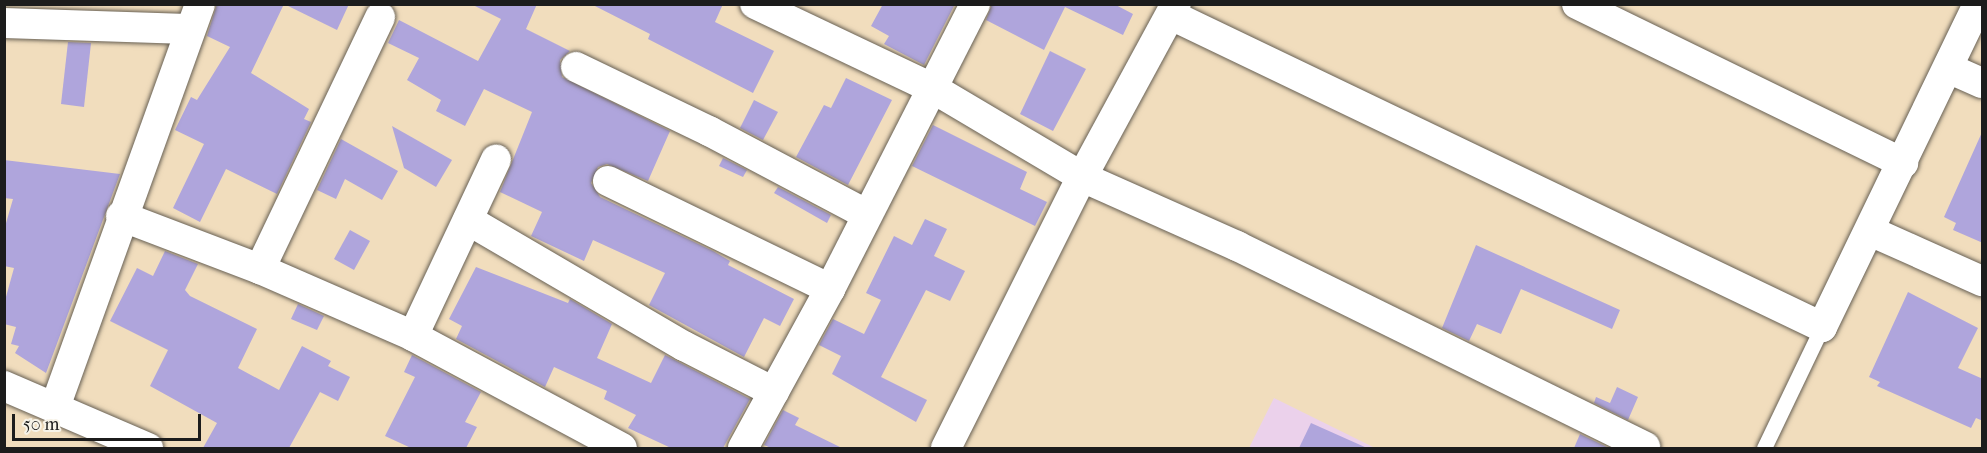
<!DOCTYPE html>
<html>
<head>
<meta charset="utf-8">
<style>
  body { margin:0 }
  #map { position:relative; width:1987px; height:453px; overflow:hidden; background:#f1ddbd; font-family:"IM FELL French Canon",serif }
  div>[style] { position:absolute }
  [style*='--x'] { left:calc(var(--x)*1px); top:calc(var(--y)*1px); width:calc(var(--w)*1px); rotate:calc(var(--a)*1deg) }
  .built>* { inset:0; background:#ebd1eb }
  .building>* { inset:0; background:#afa5dc }
  .roads { filter:drop-shadow(0 0 2px #676054) drop-shadow(0 0 2px #676054) }
  .lane>* { height:15px; margin:-7.5px; padding:0 7.5px; transform-origin:7.5px; border-radius:7.5px; background:#fff }
  .street>* { height:30px; margin:-15px; padding:0 15px; transform-origin:15px; border-radius:15px; background:#fff }
  span { translate:-50% -50%; white-space:nowrap; text-align:center; line-height:1.15; -webkit-text-stroke:4.5px #f7f3e8; paint-order:stroke }
  .frame { position:absolute; inset:0; border:6px solid #1c1c1c; pointer-events:none }
  .scale { position:absolute; left:12px; top:414px; width:189px; height:27px; box-sizing:border-box; border:3px solid #1c1c1c; border-top:0; padding-left:8px; font-size:18px; line-height:21px; white-space:nowrap; color:#1c1c1c; -webkit-text-stroke:4px #f7f3e8; paint-order:stroke }
</style>
</head>
<body>
<div id="map">
  <div class="built">
    <i style="clip-path:polygon(1274px 398px,1375px 448px,1249px 448px)"></i>
  </div>
  <div class="building">
    <i style="clip-path:polygon(217px 4px,284px 4px,251px 73px,309px 109px,304px 119px,311px 122px,277px 194px,226px 169px,200px 222px,173px 208px,204px 144px,175px 130px,191px 97px,197px 100px,230px 47px,207px 36px)"></i>
    <i style="clip-path:polygon(284px 4px,349px 4px,337px 30px)"></i>
    <i style="clip-path:polygon(471px 4px,537px 4px,526px 29px,570px 51px,560px 60px,562px 77px,670px 131px,648px 181px,607px 164px,598px 167px,591px 183px,600px 197px,713px 251px,730px 261px,728px 265px,794px 299px,780px 326px,764px 318px,744px 357px,649px 305px,665px 273px,593px 240px,584px 261px,531px 236px,542px 212px,500px 192px,532px 112px,484px 89px,465px 126px,436px 111px,441px 100px,407px 80px,419px 58px,388px 43px,399px 20px,478px 61px,501px 19px)"></i>
    <i style="clip-path:polygon(591px 4px,723px 4px,715px 22px,774px 51px,753px 93px,648px 39px,650px 34px)"></i>
    <i style="clip-path:polygon(883px 4px,955px 4px,924px 65px,884px 44px,889px 36px,871px 26px)"></i>
    <i style="clip-path:polygon(992px 4px,1114px 4px,1133px 14px,1123px 35px,1065px 7px,1044px 50px,986px 20px)"></i>
    <i style="clip-path:polygon(68px 42px,91px 43px,84px 107px,61px 104px)"></i>
    <i style="clip-path:polygon(1050px 51px,1086px 69px,1053px 131px,1020px 114px)"></i>
    <i style="clip-path:polygon(846px 78px,892px 100px,848px 185px,796px 157px,824px 105px,831px 108px)"></i>
    <i style="clip-path:polygon(754px 100px,778px 112px,763px 140px,740px 128px)"></i>
    <i style="clip-path:polygon(933px 125px,1027px 172px,1020px 189px,1047px 202px,1035px 226px,912px 166px)"></i>
    <i style="clip-path:polygon(392px 126px,452px 160px,436px 187px,404px 168px)"></i>
    <i style="clip-path:polygon(1983px 130px,1983px 243px,1953px 230px,1956px 223px,1944px 217px)"></i>
    <i style="clip-path:polygon(341px 139px,398px 171px,382px 200px,345px 179px,336px 199px,317px 190px)"></i>
    <i style="clip-path:polygon(723px 158px,747px 170px,743px 177px,719px 166px)"></i>
    <i style="clip-path:polygon(4px 160px,120px 174px,46px 373px,15px 353px,19px 346px,11px 344px,16px 327px,4px 324px,4px 304px,14px 268px,4px 266px,4px 230px,13px 199px,4px 198px)"></i>
    <i style="clip-path:polygon(778px 187px,831px 215px,827px 223px,774px 193px)"></i>
    <i style="clip-path:polygon(925px 219px,947px 229px,934px 256px,965px 271px,950px 301px,926px 290px,881px 377px,927px 400px,916px 422px,832px 374px,841px 356px,819px 345px,833px 319px,864px 334px,881px 300px,866px 293px,894px 236px,912px 245px)"></i>
    <i style="clip-path:polygon(350px 230px,370px 241px,354px 270px,334px 259px)"></i>
    <i style="clip-path:polygon(1476px 245px,1620px 310px,1612px 329px,1521px 289px,1501px 334px,1477px 324px,1469px 341px,1442px 328px)"></i>
    <i style="clip-path:polygon(165px 251px,198px 264px,185px 290px,190px 296px,257px 329px,238px 368px,279px 390px,302px 346px,331px 361px,328px 366px,350px 377px,338px 401px,320px 392px,289px 448px,203px 448px,217px 423px,150px 386px,168px 350px,110px 321px,137px 268px,153px 276px)"></i>
    <i style="clip-path:polygon(476px 267px,568px 303px,570px 299px,612px 324px,597px 358px,651px 383px,665px 355px,750px 399px,723px 448px,671px 448px,628px 428px,636px 415px,604px 399px,607px 391px,554px 367px,545px 387px,456px 339px,462px 326px,449px 319px)"></i>
    <i style="clip-path:polygon(1908px 292px,1978px 328px,1958px 368px,1983px 379px,1983px 421px,1976px 418px,1971px 428px,1877px 386px,1880px 382px,1869px 377px)"></i>
    <i style="clip-path:polygon(298px 304px,324px 316px,317px 330px,291px 319px)"></i>
    <i style="clip-path:polygon(412px 355px,481px 392px,465px 422px,477px 427px,466px 448px,411px 448px,385px 436px,415px 377px,404px 372px)"></i>
    <i style="clip-path:polygon(1617px 387px,1638px 397px,1628px 420px,1594px 403px,1596px 397px,1610px 403px)"></i>
    <i style="clip-path:polygon(783px 410px,799px 418px,795px 425px,842px 448px,771px 448px,764px 445px)"></i>
    <i style="clip-path:polygon(1311px 423px,1367px 448px,1299px 448px)"></i>
    <i style="clip-path:polygon(1580px 434px,1609px 448px,1574px 448px)"></i>
  </div>
  <div class="roads">
    <div class="lane">
      <i style="--x:1764;--y:448;--w:134;--a:-64.4"></i>
    </div>
    <div class="street">
      <i style="--x:755;--y:4;--w:198;--a:25.4"></i>
      <i style="--x:934;--y:89;--w:172;--a:30.7"></i>
      <i style="--x:1082;--y:177;--w:170;--a:24"></i>
      <i style="--x:1237;--y:246;--w:455;--a:26.2"></i>
      <i style="--x:1577;--y:4;--w:363;--a:26"></i>
      <i style="--x:1171;--y:15;--w:722;--a:25.61"></i>
      <i style="--x:1822;--y:327;--w:359;--a:-64.2"></i>
      <i style="--x:4;--y:23;--w:184;--a:1.9"></i>
      <i style="--x:576;--y:67;--w:148;--a:25.7"></i>
      <i style="--x:709;--y:131;--w:178;--a:27.9"></i>
      <i style="--x:1948;--y:68;--w:37;--a:24"></i>
      <i style="--x:608;--y:181;--w:247;--a:25.9"></i>
      <i style="--x:121;--y:216;--w:149;--a:20.9"></i>
      <i style="--x:260;--y:269;--w:167;--a:23.6"></i>
      <i style="--x:413;--y:336;--w:237;--a:28.2"></i>
      <i style="--x:468;--y:220;--w:250;--a:30.3"></i>
      <i style="--x:684;--y:346;--w:101;--a:27.1"></i>
      <i style="--x:1870;--y:231;--w:123;--a:24.1"></i>
      <i style="--x:260;--y:269;--w:279;--a:-64.5"></i>
      <i style="--x:413;--y:336;--w:195;--a:-64.8"></i>
      <i style="--x:4;--y:386;--w:157;--a:23.3"></i>
      <i style="--x:55;--y:407;--w:428;--a:-70.2"></i>
      <i style="--x:743;--y:448;--w:181;--a:-61.3"></i>
      <i style="--x:830;--y:289;--w:320;--a:-63"></i>
      <i style="--x:946;--y:448;--w:303;--a:-63.4"></i>
      <i style="--x:1082;--y:177;--w:197;--a:-61.5"></i>
    </div>
  </div>
  <div class="frame"></div>
  <div class="scale">50 m</div>
</div>
</body>
</html>
